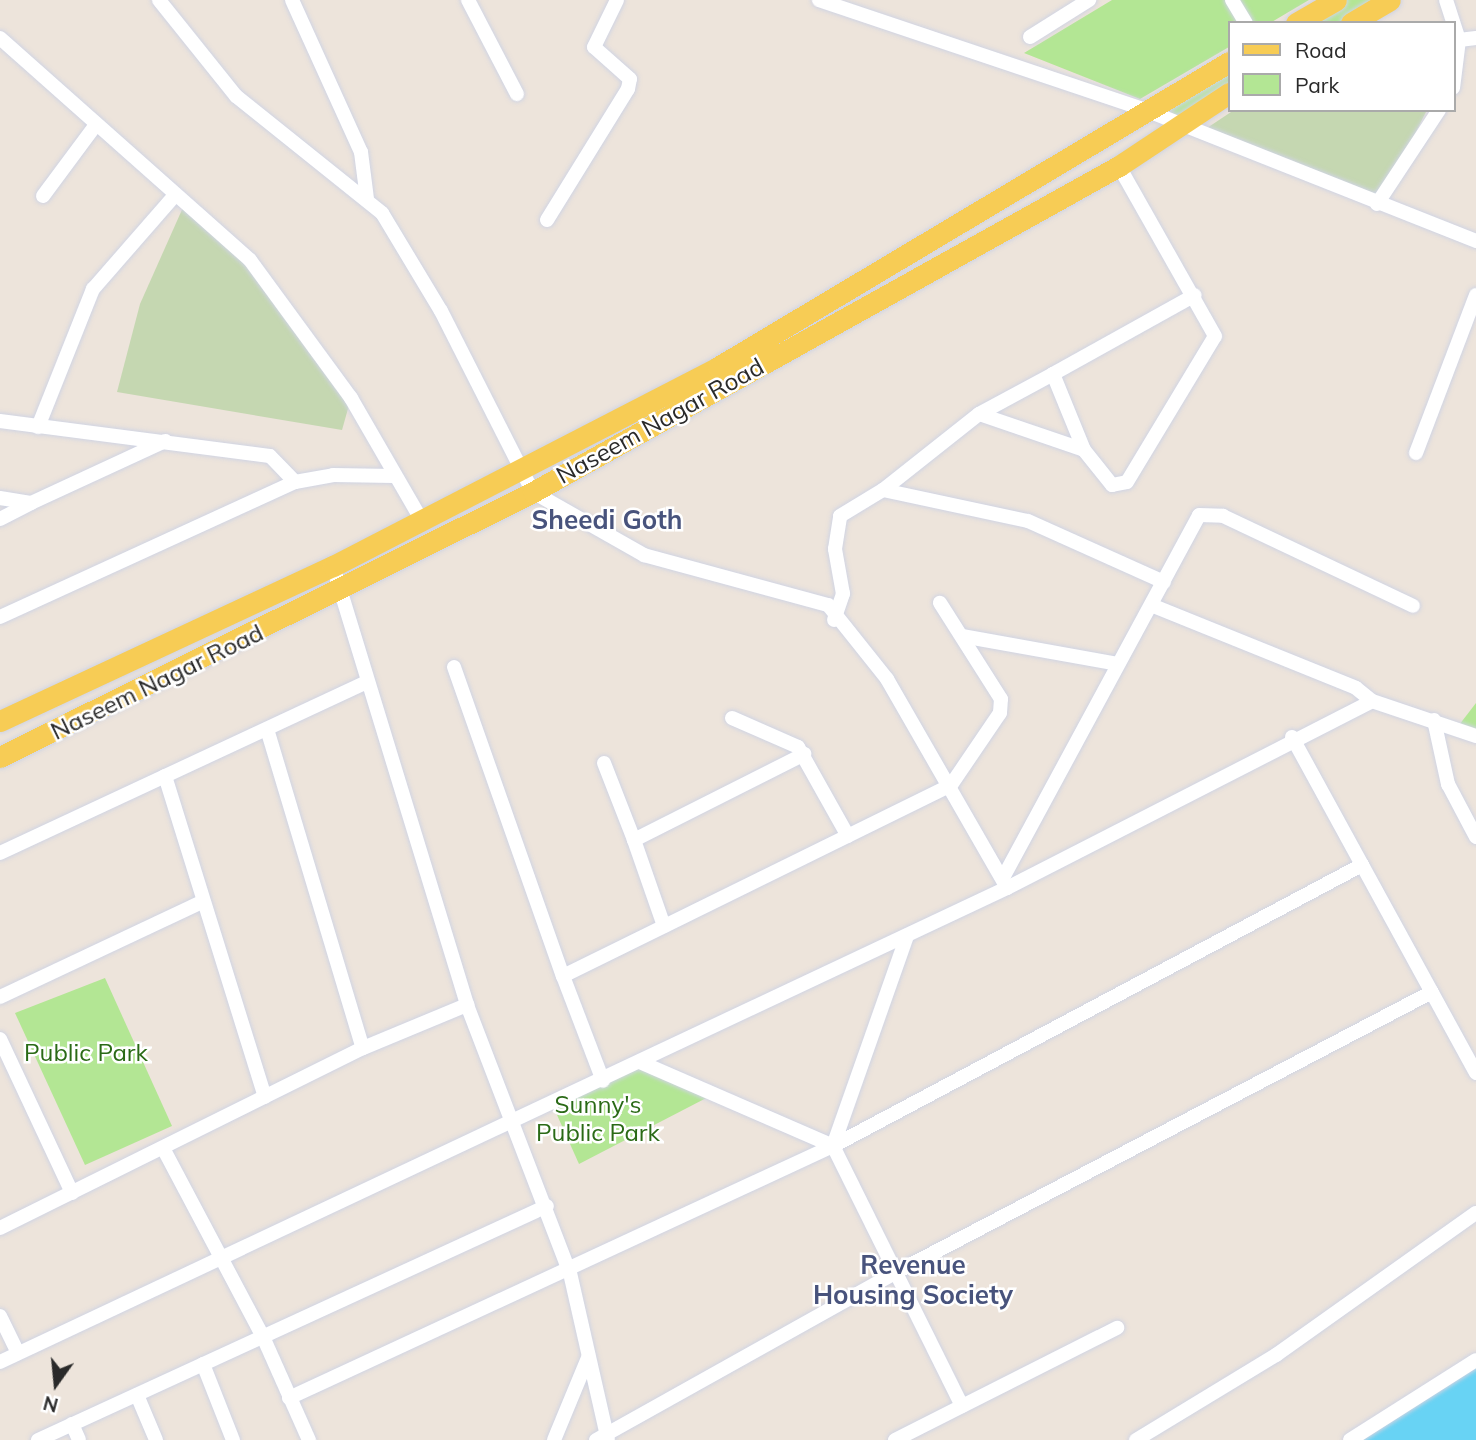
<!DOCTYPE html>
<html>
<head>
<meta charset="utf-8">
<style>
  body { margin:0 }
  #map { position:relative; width:1476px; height:1440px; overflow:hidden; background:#ede4db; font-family:Mulish,sans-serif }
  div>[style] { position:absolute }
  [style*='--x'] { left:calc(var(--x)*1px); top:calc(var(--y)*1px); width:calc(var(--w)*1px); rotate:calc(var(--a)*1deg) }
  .green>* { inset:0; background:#b3e694 }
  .cemetery>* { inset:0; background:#c5d7b1 }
  .water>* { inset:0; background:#68d3f4 }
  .roads { filter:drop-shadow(0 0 2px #d0d4e3) drop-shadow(0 0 2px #d0d4e3) }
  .street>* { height:14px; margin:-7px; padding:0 7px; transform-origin:7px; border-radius:7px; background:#fff }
  .primary>* { height:21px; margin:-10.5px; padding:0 10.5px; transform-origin:10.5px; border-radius:10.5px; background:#f7cc55 }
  span { translate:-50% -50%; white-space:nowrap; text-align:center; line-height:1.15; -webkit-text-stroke:5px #fff; paint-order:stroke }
  .street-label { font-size:24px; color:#2a2a2a }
  .park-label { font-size:24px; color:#2a6a16 }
  .neighbourhood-label { font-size:26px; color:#48537c; font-weight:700 }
  .legend { position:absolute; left:1228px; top:21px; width:228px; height:91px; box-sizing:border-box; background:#fff; border:2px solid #aaa; margin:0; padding:9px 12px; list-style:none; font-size:21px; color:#2a2a2a }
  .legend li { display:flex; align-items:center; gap:14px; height:35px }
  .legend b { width:35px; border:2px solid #aaa }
  .north { position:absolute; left:21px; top:1349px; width:70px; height:70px; -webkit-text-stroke:5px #fff; paint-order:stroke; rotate:195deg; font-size:19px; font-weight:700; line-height:28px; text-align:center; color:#2a2a2a }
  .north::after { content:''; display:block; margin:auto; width:24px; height:32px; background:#2a2a2a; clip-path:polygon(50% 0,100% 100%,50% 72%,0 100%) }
</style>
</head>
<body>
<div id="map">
  <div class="green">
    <i style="clip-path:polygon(1112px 0,1309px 0,1270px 23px,1229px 23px,1229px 47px,1140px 99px,1024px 53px)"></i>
    <i style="clip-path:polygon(1337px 0,1390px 0,1350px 23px,1298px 23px)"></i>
    <i style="clip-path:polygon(1229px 63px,1229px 93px,1179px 123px,1148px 111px)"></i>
    <i style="clip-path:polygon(1476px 703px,1476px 736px,1456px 729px)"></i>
    <i style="clip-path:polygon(105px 978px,172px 1126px,85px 1165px,15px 1013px)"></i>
    <i style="clip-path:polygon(640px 1062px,714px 1094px,579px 1164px,553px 1106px)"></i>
  </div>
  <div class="cemetery">
    <i style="clip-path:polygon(1234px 110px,1427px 110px,1379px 205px,1201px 132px)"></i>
    <i style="clip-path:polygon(185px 203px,250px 260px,351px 398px,342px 430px,117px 392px,140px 304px)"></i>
  </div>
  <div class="water">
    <i style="clip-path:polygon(1476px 1360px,1476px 1440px,1350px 1440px)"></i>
  </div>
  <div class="roads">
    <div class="street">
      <i style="--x:159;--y:0;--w:123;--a:51.3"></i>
      <i style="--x:236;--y:96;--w:187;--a:38.7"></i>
      <i style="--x:382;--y:213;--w:114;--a:59"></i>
      <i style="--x:441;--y:311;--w:203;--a:63.1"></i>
      <i style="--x:533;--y:492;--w:128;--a:29.6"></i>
      <i style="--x:644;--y:555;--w:191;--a:15.2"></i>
      <i style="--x:828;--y:605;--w:95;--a:51.4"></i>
      <i style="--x:887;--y:679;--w:241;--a:60.1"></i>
      <i style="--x:1007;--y:888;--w:410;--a:-27.1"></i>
      <i style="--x:1372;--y:701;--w:110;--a:18.6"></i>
      <i style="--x:292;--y:0;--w:167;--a:65.6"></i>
      <i style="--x:361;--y:152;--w:47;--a:82.7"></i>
      <i style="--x:468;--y:0;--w:106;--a:62.5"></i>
      <i style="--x:819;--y:0;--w:347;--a:18.6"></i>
      <i style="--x:1148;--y:111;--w:353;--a:21.6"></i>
      <i style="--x:1232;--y:0;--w:27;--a:59"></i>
      <i style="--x:1446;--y:0;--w:42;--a:72"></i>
      <i style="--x:1459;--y:40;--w:48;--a:97.1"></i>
      <i style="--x:1030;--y:37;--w:70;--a:-32.1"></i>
      <i style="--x:0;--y:38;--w:334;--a:41.6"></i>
      <i style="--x:250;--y:260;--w:171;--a:53.8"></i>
      <i style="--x:351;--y:398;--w:140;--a:60"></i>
      <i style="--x:1459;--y:40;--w:17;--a:-7"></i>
      <i style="--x:43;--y:196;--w:87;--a:-53.4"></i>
      <i style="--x:1377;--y:204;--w:113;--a:-56.6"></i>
      <i style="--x:547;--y:220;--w:154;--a:-58.3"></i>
      <i style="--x:628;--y:89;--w:10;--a:-79"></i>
      <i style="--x:630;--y:79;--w:48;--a:-138.4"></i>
      <i style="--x:594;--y:47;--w:52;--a:-63.9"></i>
      <i style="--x:1053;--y:374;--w:162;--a:-29.1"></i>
      <i style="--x:979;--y:414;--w:111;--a:18.9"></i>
      <i style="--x:0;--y:421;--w:272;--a:7.4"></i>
      <i style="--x:270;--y:456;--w:36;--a:46"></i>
      <i style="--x:295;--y:482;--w:39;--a:-10"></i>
      <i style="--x:333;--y:475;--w:61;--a:0.9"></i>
      <i style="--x:38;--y:427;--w:149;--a:-68.3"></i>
      <i style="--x:93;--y:289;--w:125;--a:-48.9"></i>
      <i style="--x:1416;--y:453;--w:169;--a:-69.2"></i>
      <i style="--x:883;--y:490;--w:122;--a:-38.4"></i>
      <i style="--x:979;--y:414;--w:84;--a:-28.4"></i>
      <i style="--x:1053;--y:374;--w:82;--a:67.8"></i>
      <i style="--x:1084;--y:450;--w:45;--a:51.3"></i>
      <i style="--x:1112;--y:485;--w:15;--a:-11"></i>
      <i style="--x:1127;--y:482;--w:170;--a:-58.9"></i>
      <i style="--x:1215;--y:336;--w:195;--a:-119.5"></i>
      <i style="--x:0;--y:498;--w:31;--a:9"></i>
      <i style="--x:31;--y:503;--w:148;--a:-24.8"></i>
      <i style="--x:0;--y:519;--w:35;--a:-27"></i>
      <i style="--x:333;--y:566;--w:459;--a:73"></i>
      <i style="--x:467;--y:1005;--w:287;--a:69"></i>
      <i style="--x:570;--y:1273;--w:171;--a:77.2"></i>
      <i style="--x:1151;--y:605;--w:221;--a:22"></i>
      <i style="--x:1356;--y:688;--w:21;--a:39"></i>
      <i style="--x:0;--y:617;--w:324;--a:-24.6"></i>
      <i style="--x:834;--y:620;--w:28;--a:-71"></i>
      <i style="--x:843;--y:594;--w:46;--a:-100.1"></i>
      <i style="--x:835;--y:549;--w:33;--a:-81"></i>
      <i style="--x:840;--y:516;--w:50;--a:-31.2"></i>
      <i style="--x:883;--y:490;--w:148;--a:12.1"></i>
      <i style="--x:1028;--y:521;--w:149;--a:24.2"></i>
      <i style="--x:962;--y:636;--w:158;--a:10.2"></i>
      <i style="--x:454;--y:667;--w:328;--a:70.6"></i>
      <i style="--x:563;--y:976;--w:432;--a:-26.2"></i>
      <i style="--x:951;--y:785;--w:87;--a:-55.8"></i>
      <i style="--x:1000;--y:713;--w:14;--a:-86"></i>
      <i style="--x:1001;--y:699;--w:114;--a:-122.4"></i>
      <i style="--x:732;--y:718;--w:72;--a:23.7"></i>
      <i style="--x:798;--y:747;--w:102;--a:60.7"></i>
      <i style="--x:1434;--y:720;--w:66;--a:77.7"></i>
      <i style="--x:1448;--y:784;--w:60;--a:62.2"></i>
      <i style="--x:267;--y:729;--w:333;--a:73.3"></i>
      <i style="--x:1292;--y:737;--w:383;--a:61.3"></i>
      <i style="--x:604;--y:763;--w:83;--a:68.7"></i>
      <i style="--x:634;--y:840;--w:191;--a:-26.8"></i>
      <i style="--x:165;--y:776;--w:336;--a:72.7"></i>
      <i style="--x:634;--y:840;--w:91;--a:70.8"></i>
      <i style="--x:0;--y:853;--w:405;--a:-25"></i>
      <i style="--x:1004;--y:876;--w:410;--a:-61.6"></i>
      <i style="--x:1199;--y:515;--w:24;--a:2"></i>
      <i style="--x:1223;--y:516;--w:210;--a:25.3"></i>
      <i style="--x:563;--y:976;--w:112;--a:69.1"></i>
      <i style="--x:0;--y:997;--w:221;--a:-25.2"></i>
      <i style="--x:0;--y:1039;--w:170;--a:64.9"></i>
      <i style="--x:640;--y:1062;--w:210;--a:23.5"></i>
      <i style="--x:833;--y:1146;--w:290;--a:63.6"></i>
      <i style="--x:833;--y:1146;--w:223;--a:-70.6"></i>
      <i style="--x:163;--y:1148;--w:216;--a:62.1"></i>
      <i style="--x:264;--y:1339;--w:111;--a:66"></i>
      <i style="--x:0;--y:1228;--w:405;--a:-26.4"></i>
      <i style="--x:363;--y:1048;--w:113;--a:-22.5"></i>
      <i style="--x:0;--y:1316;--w:41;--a:64.1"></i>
      <i style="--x:0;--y:1362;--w:1113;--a:-25.21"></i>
      <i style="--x:203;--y:1364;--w:82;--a:68.5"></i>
      <i style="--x:137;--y:1395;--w:49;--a:67.1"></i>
      <i style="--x:289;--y:1398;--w:600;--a:-24.86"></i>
      <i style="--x:833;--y:1146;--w:599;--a:-27.98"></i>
      <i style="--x:72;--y:1424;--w:17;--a:66"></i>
      <i style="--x:38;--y:1440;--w:560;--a:-24.69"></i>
      <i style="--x:554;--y:1440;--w:89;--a:-67.5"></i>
      <i style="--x:596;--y:1440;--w:340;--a:-29.2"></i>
      <i style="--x:893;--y:1274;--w:608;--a:-27.62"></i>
      <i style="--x:895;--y:1440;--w:249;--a:-26.8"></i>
      <i style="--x:1136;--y:1440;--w:164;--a:-31.3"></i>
      <i style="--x:1276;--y:1355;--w:245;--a:-35.4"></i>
      <i style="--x:1350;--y:1440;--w:149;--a:-32.4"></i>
    </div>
    <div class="primary">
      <i style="--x:1296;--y:23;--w:46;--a:-29.9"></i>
      <i style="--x:1351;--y:23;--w:45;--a:-30.5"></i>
      <i style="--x:0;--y:721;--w:367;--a:-25"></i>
      <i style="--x:333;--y:566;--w:433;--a:-27.3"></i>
      <i style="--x:718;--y:367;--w:595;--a:-30.83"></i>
      <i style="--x:0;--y:757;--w:595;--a:-26.44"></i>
      <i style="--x:533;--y:492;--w:671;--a:-29.09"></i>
      <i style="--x:1119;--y:166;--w:132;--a:-33.6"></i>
    </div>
  </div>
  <div class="street-label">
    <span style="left:660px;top:421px;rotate:-29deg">Naseem Nagar Road</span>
    <span style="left:157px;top:682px;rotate:-26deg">Naseem Nagar Road</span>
  </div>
  <div class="park-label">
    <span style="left:86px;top:1053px">Public Park</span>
    <span style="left:598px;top:1119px">Sunny's<br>Public Park</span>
  </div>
  <div class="neighbourhood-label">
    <span style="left:607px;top:520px">Sheedi Goth</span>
    <span style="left:913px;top:1280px">Revenue<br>Housing Society</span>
  </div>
  <ul class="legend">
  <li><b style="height:9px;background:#f7cc55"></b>Road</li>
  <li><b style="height:19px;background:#b3e694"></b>Park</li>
  </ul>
  <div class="north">N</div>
</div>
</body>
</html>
